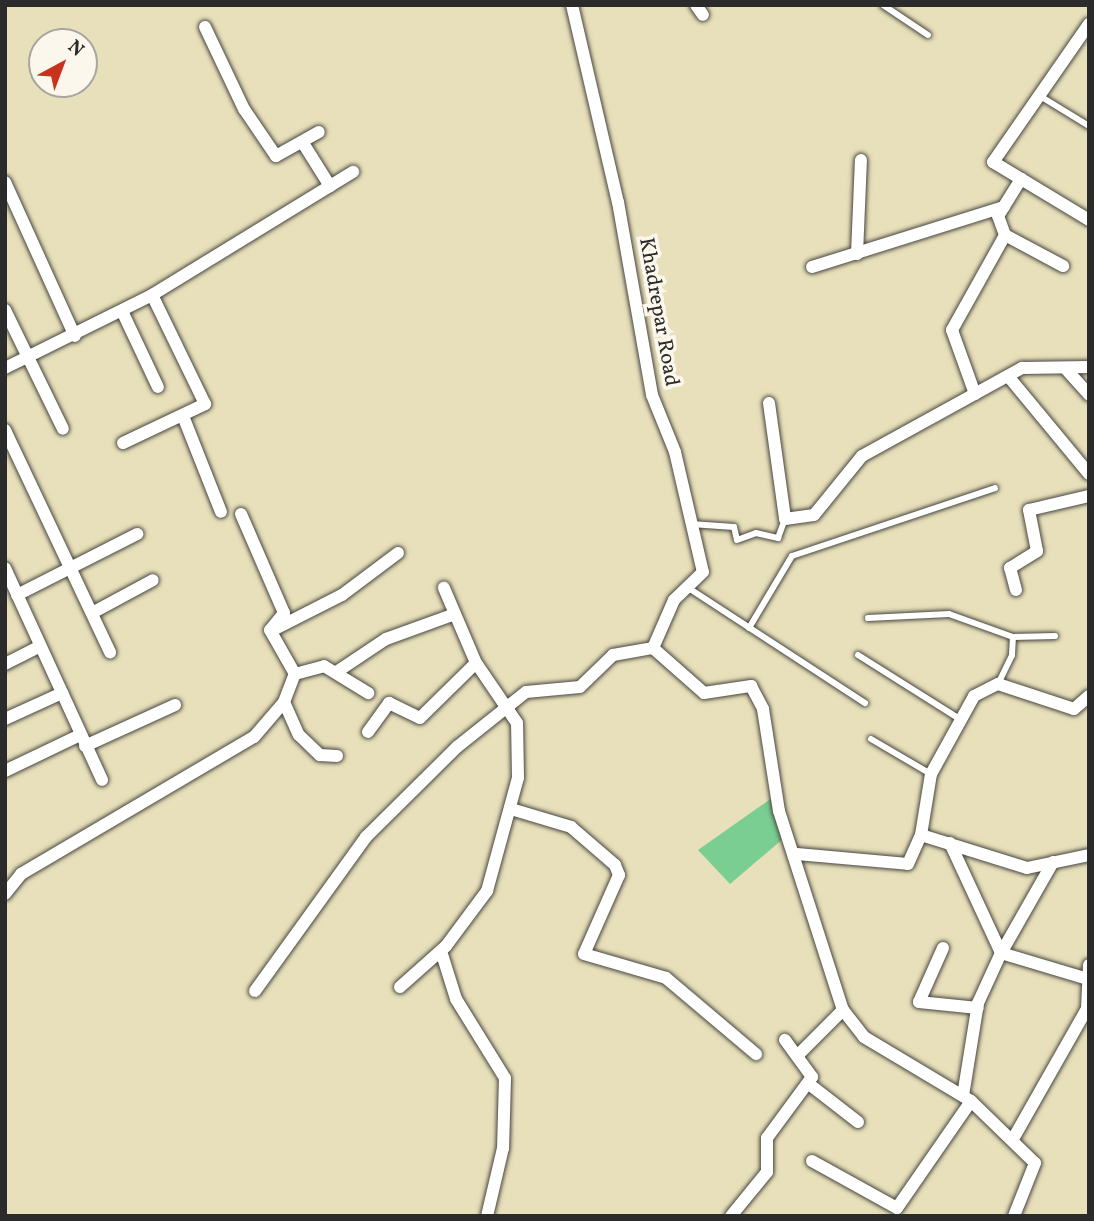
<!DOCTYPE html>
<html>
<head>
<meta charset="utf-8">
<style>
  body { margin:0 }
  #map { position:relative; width:1094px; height:1221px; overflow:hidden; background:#e8e0ba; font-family:Vollkorn,serif }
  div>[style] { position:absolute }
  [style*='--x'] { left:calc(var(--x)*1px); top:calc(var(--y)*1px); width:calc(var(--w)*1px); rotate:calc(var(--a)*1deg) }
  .green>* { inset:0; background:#7ace91 }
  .roads { filter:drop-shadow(0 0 2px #474640) drop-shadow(0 0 2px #474640) }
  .service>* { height:6px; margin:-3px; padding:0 3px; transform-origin:3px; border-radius:3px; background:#fff }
  .minor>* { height:12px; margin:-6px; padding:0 6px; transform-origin:6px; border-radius:6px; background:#fff }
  span { translate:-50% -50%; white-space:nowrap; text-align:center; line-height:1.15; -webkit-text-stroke:7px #fbf7ec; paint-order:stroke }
  .street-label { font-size:21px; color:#2b2b2b }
  .frame { position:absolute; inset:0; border:7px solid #2b2b2b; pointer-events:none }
  .north { position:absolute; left:28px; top:28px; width:70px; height:70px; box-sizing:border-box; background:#fbf7ec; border:2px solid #a8a59f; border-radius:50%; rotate:41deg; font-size:19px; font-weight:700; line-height:28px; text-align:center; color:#2b2b2b }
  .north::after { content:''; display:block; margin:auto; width:24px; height:32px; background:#c8321e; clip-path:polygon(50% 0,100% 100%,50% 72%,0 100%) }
</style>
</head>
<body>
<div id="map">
  <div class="green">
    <i style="clip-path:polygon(772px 798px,784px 838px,730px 884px,698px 850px)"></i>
  </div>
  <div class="roads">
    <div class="service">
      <i style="--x:883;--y:5;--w:54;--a:33.7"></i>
      <i style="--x:1040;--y:96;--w:57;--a:31.5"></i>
      <i style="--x:691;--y:524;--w:43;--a:4"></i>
      <i style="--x:734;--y:527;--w:13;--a:77"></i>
      <i style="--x:737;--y:540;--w:20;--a:-20"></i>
      <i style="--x:756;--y:533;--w:23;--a:13"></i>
      <i style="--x:778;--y:538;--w:20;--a:-70"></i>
      <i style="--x:690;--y:589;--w:209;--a:33.1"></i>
      <i style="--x:868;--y:618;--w:81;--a:-2.8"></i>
      <i style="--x:949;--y:614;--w:68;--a:19.8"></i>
      <i style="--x:1013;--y:637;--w:42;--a:-1.4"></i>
      <i style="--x:749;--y:628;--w:84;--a:-59.2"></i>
      <i style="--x:792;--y:556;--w:214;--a:-18.5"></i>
      <i style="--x:858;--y:655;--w:118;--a:32.2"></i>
      <i style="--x:998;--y:684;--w:32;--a:-64"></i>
      <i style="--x:1012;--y:655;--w:18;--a:-87"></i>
      <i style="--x:871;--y:739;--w:69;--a:30.3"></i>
    </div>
    <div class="minor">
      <i style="--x:572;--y:5;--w:202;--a:76.9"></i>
      <i style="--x:618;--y:202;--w:196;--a:80"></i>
      <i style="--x:652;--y:395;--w:61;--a:68"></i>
      <i style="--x:675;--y:452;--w:123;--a:76.9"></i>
      <i style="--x:703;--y:572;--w:40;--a:136"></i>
      <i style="--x:674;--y:600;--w:52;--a:113.6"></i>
      <i style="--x:696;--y:5;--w:12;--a:55"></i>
      <i style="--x:1089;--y:24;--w:168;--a:124.8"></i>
      <i style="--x:993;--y:162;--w:112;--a:31.1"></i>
      <i style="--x:205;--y:27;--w:91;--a:64.6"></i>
      <i style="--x:244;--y:109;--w:57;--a:55.8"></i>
      <i style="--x:276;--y:156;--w:49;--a:-29.2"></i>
      <i style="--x:303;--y:143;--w:51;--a:57.9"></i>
      <i style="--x:5;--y:182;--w:169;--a:65.6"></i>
      <i style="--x:1005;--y:235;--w:66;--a:28.1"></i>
      <i style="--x:857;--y:254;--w:94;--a:-87.6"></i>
      <i style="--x:812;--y:267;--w:201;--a:-17.4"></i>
      <i style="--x:5;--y:310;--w:132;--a:64"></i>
      <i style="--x:122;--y:311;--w:84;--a:64.7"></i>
      <i style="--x:5;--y:368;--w:164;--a:-26.4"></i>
      <i style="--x:152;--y:295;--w:236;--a:-31.5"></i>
      <i style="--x:1065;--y:368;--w:36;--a:48"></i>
      <i style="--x:1008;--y:376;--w:127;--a:50.4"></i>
      <i style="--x:975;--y:394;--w:68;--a:-109.8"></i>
      <i style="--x:952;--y:330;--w:109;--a:-60.8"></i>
      <i style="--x:1005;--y:235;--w:20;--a:-110"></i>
      <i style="--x:998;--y:216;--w:44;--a:-58.1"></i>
      <i style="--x:769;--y:403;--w:117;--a:82.1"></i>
      <i style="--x:785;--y:519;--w:29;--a:-8"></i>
      <i style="--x:814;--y:515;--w:76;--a:-50.9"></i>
      <i style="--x:862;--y:456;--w:183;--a:-28.8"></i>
      <i style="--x:1022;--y:368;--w:67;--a:-0.9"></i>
      <i style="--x:183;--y:416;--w:103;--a:68.4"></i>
      <i style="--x:5;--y:430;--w:246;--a:64.7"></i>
      <i style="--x:123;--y:443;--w:91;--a:-25.4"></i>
      <i style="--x:205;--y:404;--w:121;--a:-115.9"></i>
      <i style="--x:241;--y:514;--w:108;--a:66.5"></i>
      <i style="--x:284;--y:613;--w:22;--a:129"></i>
      <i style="--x:270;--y:630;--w:51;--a:60.4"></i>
      <i style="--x:5;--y:568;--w:233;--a:65.4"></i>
      <i style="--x:1016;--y:590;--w:23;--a:-105"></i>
      <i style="--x:1010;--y:568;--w:32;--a:-32"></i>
      <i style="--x:1037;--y:551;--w:42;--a:-101"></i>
      <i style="--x:1029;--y:510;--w:62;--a:-13.1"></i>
      <i style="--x:17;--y:595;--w:135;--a:-26.9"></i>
      <i style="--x:92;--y:613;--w:69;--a:-28.4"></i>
      <i style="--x:277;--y:628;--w:73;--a:-26.9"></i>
      <i style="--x:342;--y:595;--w:70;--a:-36.9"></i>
      <i style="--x:5;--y:664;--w:39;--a:-27"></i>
      <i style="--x:338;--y:671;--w:58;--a:-33.7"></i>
      <i style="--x:386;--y:639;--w:73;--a:-19.9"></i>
      <i style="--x:284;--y:702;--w:36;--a:66"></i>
      <i style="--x:299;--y:735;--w:29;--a:44"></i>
      <i style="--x:320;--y:755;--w:17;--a:3"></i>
      <i style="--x:5;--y:719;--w:63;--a:-24.5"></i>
      <i style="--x:368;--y:732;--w:36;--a:-54"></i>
      <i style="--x:389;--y:703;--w:34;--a:26"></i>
      <i style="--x:420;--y:718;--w:78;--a:-44.5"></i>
      <i style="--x:85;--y:746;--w:99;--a:-24.5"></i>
      <i style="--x:5;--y:771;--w:83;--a:-25.6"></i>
      <i style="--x:511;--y:809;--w:63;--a:16.7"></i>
      <i style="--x:571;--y:827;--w:58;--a:40.8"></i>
      <i style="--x:615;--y:865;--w:11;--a:68"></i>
      <i style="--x:619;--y:875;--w:86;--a:113.9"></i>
      <i style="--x:584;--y:954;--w:85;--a:16.3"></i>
      <i style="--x:666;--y:978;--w:118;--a:40.2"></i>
      <i style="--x:921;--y:835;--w:62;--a:-80.7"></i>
      <i style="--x:931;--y:774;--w:89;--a:-61.1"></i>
      <i style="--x:974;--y:696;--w:27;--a:-27"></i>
      <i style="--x:998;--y:684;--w:80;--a:18.2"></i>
      <i style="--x:1074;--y:709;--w:20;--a:-41"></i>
      <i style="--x:950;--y:843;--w:121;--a:65.1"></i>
      <i style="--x:1001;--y:953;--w:55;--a:114.7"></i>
      <i style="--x:978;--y:1003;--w:94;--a:99.2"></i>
      <i style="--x:797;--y:854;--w:111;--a:5.1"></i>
      <i style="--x:908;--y:864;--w:32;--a:-66"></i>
      <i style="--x:921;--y:835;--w:111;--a:17.3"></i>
      <i style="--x:1027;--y:868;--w:63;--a:-11.8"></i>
      <i style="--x:1053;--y:862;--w:105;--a:119.7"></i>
      <i style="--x:1001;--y:953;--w:88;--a:16.6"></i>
      <i style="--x:5;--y:894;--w:26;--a:-51"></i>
      <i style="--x:21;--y:874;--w:270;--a:-30.5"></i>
      <i style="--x:254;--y:737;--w:46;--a:-49.4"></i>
      <i style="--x:284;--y:702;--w:30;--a:-69"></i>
      <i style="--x:295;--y:674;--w:30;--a:-15"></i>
      <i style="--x:324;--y:666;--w:52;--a:31.5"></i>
      <i style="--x:943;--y:948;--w:59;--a:114"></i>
      <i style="--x:919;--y:1002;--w:59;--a:5.8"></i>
      <i style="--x:441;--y:951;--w:50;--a:72.6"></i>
      <i style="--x:456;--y:999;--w:93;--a:58.2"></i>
      <i style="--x:505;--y:1078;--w:70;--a:91.6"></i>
      <i style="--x:503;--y:1148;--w:70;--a:103.2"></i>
      <i style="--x:400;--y:987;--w:62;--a:-41.7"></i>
      <i style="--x:446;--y:946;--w:69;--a:-53.3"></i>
      <i style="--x:487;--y:891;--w:117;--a:-74.7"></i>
      <i style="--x:518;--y:778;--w:55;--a:-91"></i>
      <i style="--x:517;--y:723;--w:73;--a:-124.3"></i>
      <i style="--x:476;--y:663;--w:82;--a:-113.1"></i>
      <i style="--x:255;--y:991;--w:190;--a:-54.2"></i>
      <i style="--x:366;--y:837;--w:128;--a:-44.7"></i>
      <i style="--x:457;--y:747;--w:88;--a:-38.6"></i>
      <i style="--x:526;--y:692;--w:54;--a:-5.3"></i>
      <i style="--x:580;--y:687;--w:46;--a:-44.1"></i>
      <i style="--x:613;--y:655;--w:41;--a:-9.9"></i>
      <i style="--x:653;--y:648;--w:68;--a:41.4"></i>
      <i style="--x:704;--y:693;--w:48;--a:-8.5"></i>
      <i style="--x:751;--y:686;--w:26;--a:62"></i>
      <i style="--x:763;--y:709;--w:103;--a:81.1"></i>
      <i style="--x:779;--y:811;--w:209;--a:72.2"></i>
      <i style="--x:843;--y:1010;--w:34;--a:52"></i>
      <i style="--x:864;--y:1037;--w:125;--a:30.9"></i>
      <i style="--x:971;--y:1101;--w:89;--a:44.1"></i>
      <i style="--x:1035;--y:1163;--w:57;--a:111.6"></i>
      <i style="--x:800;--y:1053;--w:61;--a:-45"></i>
      <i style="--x:809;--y:1084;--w:62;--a:37.8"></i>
      <i style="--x:1013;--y:1139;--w:150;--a:-60.4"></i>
      <i style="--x:1087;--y:1009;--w:44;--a:-87.4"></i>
      <i style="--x:812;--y:1161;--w:97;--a:28.9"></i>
      <i style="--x:897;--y:1208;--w:130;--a:-55.3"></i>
      <i style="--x:731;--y:1216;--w:57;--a:-50.7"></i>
      <i style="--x:767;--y:1172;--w:34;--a:-90"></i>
      <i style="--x:767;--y:1138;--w:76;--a:-53.6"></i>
      <i style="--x:812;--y:1077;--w:46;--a:-126.1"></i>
    </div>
  </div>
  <div class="street-label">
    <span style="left:658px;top:312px;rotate:80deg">Khadrepar Road</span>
  </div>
  <div class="frame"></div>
  <div class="north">N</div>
</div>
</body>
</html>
